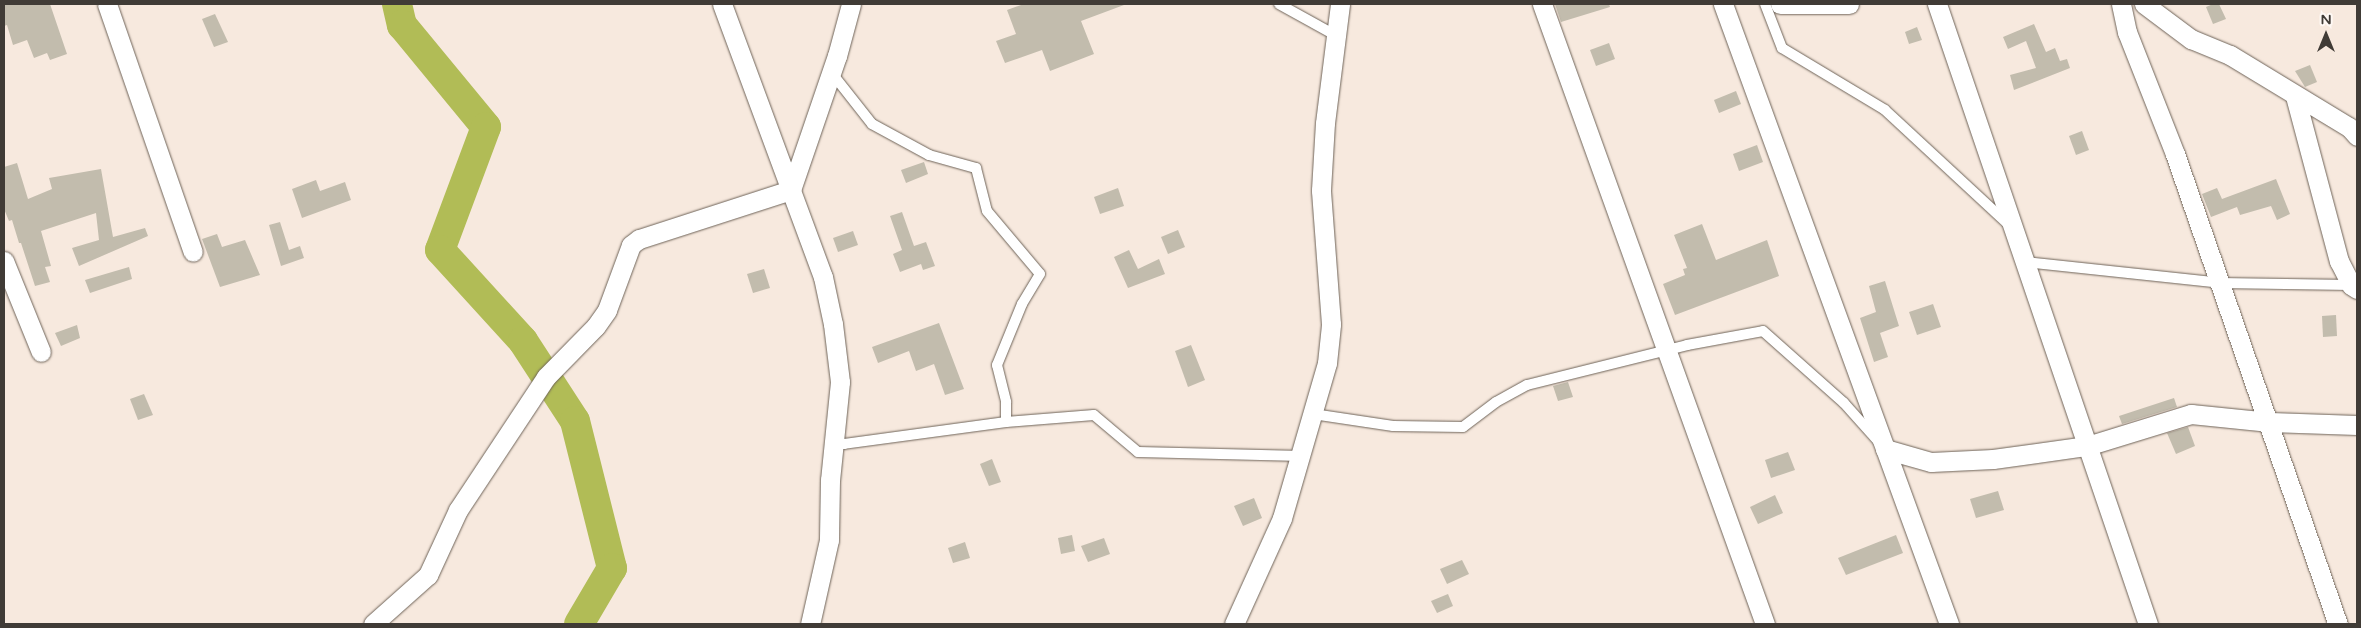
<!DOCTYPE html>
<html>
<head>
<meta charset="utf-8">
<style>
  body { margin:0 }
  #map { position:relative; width:2361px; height:628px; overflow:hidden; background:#f7e9de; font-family:"Varela Round",sans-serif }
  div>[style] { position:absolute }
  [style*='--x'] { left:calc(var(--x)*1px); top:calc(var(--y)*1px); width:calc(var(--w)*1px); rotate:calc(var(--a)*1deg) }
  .river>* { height:30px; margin:-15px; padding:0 15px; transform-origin:15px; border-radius:15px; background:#b1bc56 }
  .building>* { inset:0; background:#c2bcad }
  .roads { filter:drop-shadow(0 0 1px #6e6358) drop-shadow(0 0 1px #6e6358) }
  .service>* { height:10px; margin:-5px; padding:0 5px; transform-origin:5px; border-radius:5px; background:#fff }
  .minor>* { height:19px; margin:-9.5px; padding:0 9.5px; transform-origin:9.5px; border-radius:9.5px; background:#fff }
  span { translate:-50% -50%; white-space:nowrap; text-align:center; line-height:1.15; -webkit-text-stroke:4px #fef8f4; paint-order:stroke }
  .frame { position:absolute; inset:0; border:5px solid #403b36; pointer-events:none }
  .north { position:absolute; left:2301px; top:10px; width:50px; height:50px; -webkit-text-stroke:4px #fef8f4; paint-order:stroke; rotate:0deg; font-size:14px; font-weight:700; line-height:20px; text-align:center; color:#403b36 }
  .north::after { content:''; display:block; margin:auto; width:18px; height:22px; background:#403b36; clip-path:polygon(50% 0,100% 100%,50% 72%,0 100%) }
</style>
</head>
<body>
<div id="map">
  <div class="river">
    <i style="--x:397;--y:4;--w:22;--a:77"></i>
    <i style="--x:402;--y:25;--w:132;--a:50.5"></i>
    <i style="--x:486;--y:127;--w:131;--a:110.5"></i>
    <i style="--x:440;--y:250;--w:123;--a:47.6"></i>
    <i style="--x:523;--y:341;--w:95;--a:57"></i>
    <i style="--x:575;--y:421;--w:152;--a:75.9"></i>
    <i style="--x:612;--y:568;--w:65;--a:120.5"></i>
  </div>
  <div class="building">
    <i style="clip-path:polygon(4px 4px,50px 4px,67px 54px,50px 60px,47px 53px,34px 58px,27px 40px,13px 45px,7px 25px,4px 26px)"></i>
    <i style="clip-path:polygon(1024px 4px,1124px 4px,1124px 5px,1081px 21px,1094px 54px,1050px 71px,1042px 50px,1005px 63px,996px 41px,1016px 34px,1007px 10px)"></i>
    <i style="clip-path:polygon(1555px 4px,1609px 4px,1610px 7px,1561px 22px)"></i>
    <i style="clip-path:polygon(2213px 4px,2219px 4px,2226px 19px,2213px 24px,2206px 7px)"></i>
    <i style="clip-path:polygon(215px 14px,228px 42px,214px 47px,202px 19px)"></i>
    <i style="clip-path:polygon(2034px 24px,2046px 52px,2055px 48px,2060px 61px,2067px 59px,2070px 68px,2014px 90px,2010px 75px,2036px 68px,2026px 41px,2008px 49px,2003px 37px)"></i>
    <i style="clip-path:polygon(1917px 27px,1922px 40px,1909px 44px,1905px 32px)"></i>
    <i style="clip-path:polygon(1609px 43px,1615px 59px,1596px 66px,1590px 50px)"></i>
    <i style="clip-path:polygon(2310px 65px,2317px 82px,2305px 87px,2295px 71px)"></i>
    <i style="clip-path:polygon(1736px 91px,1741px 104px,1719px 113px,1714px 100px)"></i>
    <i style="clip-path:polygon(2082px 131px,2089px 150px,2076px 155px,2069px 136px)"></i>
    <i style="clip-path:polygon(1757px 145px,1763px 162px,1739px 171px,1733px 154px)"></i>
    <i style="clip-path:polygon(924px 162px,928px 174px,906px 183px,901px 170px)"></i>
    <i style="clip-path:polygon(17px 163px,28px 199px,52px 189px,49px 178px,101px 169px,113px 237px,145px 228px,148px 236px,79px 266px,72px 248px,99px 240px,96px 213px,41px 231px,51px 266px,45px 267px,50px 282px,35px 286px,21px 243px,19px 243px,12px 220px,9px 221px,4px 209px,4px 167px)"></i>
    <i style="clip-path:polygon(2276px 179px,2290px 214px,2277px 220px,2271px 206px,2240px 215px,2237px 207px,2211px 217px,2202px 194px,2217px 188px,2222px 199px)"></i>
    <i style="clip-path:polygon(316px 180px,320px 191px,345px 182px,351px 200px,302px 218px,292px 189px)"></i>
    <i style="clip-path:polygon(1118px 188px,1124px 206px,1100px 214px,1094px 197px)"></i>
    <i style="clip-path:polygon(902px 212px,914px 246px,926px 242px,935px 266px,923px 270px,921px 264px,900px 272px,893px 254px,902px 250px,890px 216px)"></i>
    <i style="clip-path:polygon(280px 222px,289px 250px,300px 246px,304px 258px,281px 266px,269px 225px)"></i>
    <i style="clip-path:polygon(1702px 224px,1716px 260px,1767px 240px,1779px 276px,1675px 315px,1663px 284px,1685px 275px,1683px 269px,1687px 268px,1674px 235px)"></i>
    <i style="clip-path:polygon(1178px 230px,1185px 247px,1168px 254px,1161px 237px)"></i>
    <i style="clip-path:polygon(853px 231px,858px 245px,838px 252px,833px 238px)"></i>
    <i style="clip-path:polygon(217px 234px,222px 247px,245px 240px,260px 275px,220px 287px,202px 239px)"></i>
    <i style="clip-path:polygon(1129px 250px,1138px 269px,1159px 259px,1165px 274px,1128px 288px,1114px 257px)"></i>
    <i style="clip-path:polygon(129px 267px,132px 279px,90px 293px,85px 280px)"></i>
    <i style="clip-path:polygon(764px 269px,770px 288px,753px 293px,747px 274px)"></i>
    <i style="clip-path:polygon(1885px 281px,1899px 326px,1880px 333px,1888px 357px,1874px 362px,1860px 318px,1876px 312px,1869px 286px)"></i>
    <i style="clip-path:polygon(1933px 304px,1941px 327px,1917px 335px,1909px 312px)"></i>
    <i style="clip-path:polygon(2336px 315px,2337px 336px,2323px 337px,2322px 316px)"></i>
    <i style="clip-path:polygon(939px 323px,964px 389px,945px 395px,934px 364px,916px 371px,909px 351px,878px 363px,872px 347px)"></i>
    <i style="clip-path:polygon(77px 325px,80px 338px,61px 346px,55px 333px)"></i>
    <i style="clip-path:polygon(1191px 345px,1205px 380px,1188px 387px,1175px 351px)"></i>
    <i style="clip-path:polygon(1568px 382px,1573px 397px,1558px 401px,1553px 386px)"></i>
    <i style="clip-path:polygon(144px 394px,153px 415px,138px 420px,130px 399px)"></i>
    <i style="clip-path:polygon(2174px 398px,2177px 407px,2122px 424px,2119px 416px)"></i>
    <i style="clip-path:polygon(2188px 427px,2195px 446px,2176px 454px,2167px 433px)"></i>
    <i style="clip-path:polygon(1788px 452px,1795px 470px,1771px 478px,1765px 460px)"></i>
    <i style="clip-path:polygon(992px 459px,1001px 482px,989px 486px,980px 464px)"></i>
    <i style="clip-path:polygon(1998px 491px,2004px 510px,1976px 518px,1970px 499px)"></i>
    <i style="clip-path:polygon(1775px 495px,1783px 513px,1758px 524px,1750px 507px)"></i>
    <i style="clip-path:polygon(1254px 498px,1262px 518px,1243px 526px,1234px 506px)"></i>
    <i style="clip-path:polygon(1072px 535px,1075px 551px,1061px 554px,1058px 538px)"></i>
    <i style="clip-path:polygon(1896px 535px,1903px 553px,1846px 575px,1838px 558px)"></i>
    <i style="clip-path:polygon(1104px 538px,1110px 554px,1088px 562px,1081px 546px)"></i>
    <i style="clip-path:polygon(965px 542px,970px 558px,953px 563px,948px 548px)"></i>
    <i style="clip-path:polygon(1462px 560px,1469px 574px,1447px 584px,1440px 569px)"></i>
    <i style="clip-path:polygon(1448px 594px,1453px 606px,1437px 613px,1431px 601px)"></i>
  </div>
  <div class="roads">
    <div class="service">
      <i style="--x:1279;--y:4;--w:66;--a:28.9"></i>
      <i style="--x:1765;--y:4;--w:47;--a:68.9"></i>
      <i style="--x:1782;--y:48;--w:120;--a:31"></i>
      <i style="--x:1885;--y:110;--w:169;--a:42.8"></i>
      <i style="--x:831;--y:72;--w:66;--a:51.7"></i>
      <i style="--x:872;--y:124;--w:65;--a:28.5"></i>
      <i style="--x:929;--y:155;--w:49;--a:15.5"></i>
      <i style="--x:976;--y:168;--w:44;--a:75.7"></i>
      <i style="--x:987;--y:211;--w:82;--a:49.9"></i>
      <i style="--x:1040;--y:274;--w:35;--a:121"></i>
      <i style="--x:1022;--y:304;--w:66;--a:112.3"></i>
      <i style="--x:997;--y:365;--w:38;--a:76"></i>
      <i style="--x:1006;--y:402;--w:20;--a:90"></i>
      <i style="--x:1006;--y:422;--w:163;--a:172.3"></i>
      <i style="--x:844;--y:444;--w:10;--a:-169"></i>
      <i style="--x:2025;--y:262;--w:196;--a:6.1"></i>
      <i style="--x:2220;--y:283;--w:131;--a:0.9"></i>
      <i style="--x:1313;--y:414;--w:81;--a:8.5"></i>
      <i style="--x:1393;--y:426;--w:70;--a:0.8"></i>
      <i style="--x:1463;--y:427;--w:41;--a:-37.1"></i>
      <i style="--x:1496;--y:402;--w:35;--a:-29"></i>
      <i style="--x:1527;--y:385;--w:165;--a:-14"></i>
      <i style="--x:1687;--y:345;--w:77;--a:-10.4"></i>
      <i style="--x:1763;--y:331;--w:108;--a:41.6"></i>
      <i style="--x:1844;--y:403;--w:51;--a:48.2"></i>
      <i style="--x:1006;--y:422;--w:88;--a:-4.5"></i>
      <i style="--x:1094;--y:415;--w:57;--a:40.1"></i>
      <i style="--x:1138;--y:452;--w:164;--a:1.4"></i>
    </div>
    <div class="minor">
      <i style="--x:107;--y:4;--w:262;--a:70.9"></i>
      <i style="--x:722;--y:4;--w:291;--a:69.7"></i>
      <i style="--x:823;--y:277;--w:48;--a:78"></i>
      <i style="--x:833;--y:324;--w:58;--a:83.1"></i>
      <i style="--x:840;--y:382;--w:99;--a:95.8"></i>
      <i style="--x:830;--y:480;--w:60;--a:91"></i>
      <i style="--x:829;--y:540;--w:86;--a:102.7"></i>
      <i style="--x:1542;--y:4;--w:659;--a:70.22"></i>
      <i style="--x:1723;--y:4;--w:660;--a:69.97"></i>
      <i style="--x:1780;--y:4;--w:69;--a:0"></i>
      <i style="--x:1937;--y:4;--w:655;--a:71.21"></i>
      <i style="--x:2121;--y:4;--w:29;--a:78"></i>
      <i style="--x:2127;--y:32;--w:131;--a:68.5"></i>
      <i style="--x:2175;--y:154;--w:497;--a:70.9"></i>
      <i style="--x:2144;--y:4;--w:59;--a:36.7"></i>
      <i style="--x:2191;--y:39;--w:42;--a:22.3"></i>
      <i style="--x:2230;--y:55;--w:139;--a:31.2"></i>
      <i style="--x:2349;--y:127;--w:12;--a:48"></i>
      <i style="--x:2295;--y:96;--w:171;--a:75.1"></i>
      <i style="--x:2339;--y:261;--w:27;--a:63"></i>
      <i style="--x:2351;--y:285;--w:7;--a:34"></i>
      <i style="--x:791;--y:190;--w:142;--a:-71.1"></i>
      <i style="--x:837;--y:56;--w:54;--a:-74.9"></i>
      <i style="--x:4;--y:261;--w:98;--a:67.9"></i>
      <i style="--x:1885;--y:449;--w:48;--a:15.8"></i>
      <i style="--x:1931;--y:462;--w:62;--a:-2.8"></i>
      <i style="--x:1993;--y:459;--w:95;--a:-7.9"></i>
      <i style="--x:2087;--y:446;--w:109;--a:-17.1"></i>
      <i style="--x:2191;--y:414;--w:79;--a:5.8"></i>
      <i style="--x:2270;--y:422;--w:87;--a:2"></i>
      <i style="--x:373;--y:624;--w:74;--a:-41.7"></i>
      <i style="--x:428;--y:575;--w:72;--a:-65.2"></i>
      <i style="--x:458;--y:510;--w:159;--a:-56.5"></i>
      <i style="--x:546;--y:377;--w:71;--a:-45.6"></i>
      <i style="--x:596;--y:326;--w:19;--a:-55"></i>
      <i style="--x:607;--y:310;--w:69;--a:-69.7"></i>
      <i style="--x:631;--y:245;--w:10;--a:-37"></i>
      <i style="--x:639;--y:239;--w:160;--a:-17.9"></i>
      <i style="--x:1234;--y:624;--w:116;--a:-65.6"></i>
      <i style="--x:1282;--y:518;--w:161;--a:-73.8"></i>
      <i style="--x:1327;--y:363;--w:39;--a:-84"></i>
      <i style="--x:1331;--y:324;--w:134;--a:-94.3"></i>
      <i style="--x:1321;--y:190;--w:67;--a:-86.6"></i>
      <i style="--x:1325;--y:123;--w:120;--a:-82.8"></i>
    </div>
  </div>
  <div class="frame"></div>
  <div class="north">N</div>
</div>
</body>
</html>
